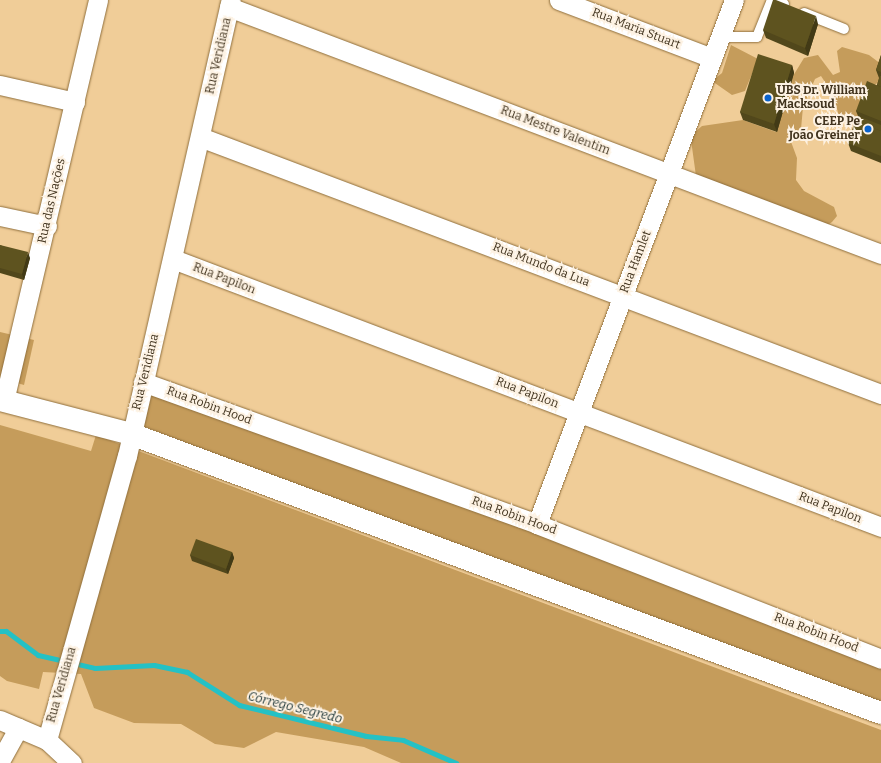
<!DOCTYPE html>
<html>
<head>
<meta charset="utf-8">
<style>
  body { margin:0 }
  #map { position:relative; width:881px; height:763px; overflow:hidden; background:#f0cd98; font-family:Bitter,serif }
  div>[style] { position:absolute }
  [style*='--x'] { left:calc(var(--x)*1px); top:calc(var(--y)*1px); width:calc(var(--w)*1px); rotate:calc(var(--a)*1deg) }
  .green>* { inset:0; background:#c59c5b }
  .stream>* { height:5px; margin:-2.5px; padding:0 2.5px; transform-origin:2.5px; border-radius:2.5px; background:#24c1c5 }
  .roads { filter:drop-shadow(0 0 1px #8f6f3d) drop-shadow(0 0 1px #8f6f3d) }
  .service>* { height:10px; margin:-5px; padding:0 5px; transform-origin:5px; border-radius:5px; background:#fff }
  .minor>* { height:19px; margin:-9.5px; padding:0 9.5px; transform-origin:9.5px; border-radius:9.5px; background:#fff }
  .secondary>* { height:22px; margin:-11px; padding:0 11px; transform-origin:11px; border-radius:11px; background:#fff }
  .wall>* { inset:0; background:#51471b }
  .shaded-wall>* { inset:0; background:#423a16 }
  .building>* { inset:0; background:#5e531f }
  .dots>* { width:11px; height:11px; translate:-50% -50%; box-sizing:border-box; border:2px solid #fdf2e3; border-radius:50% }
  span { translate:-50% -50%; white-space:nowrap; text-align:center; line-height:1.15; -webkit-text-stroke:4px #fdf2e3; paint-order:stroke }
  .street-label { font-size:12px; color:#41331e }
  .poi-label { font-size:12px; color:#41331e; font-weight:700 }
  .left { translate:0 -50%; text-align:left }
  .right { translate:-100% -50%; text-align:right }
  .water-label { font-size:13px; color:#203839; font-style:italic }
</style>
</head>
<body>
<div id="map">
  <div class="green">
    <i style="clip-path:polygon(731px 45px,758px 59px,745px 91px,732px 95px,712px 81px,722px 73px)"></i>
    <i style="clip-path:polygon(842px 47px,869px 55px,881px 64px,881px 81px,874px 85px,859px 124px,840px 120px,833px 94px,821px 76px,815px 79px,803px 107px,801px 129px,790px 139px,797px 158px,796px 180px,804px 191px,834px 207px,837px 216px,832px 222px,822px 229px,696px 176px,691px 140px,695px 132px,702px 126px,743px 120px,776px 132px,793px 76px,804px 58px,818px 55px,833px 75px,840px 72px,837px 51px)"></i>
    <i style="clip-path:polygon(0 332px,34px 340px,24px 385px,0 378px)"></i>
    <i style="clip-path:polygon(152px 395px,537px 530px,881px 666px,881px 708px,415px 533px,143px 426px)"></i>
    <i style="clip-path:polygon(0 425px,91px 451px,96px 435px,881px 730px,881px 763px,401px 763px,364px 747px,276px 732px,244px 748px,215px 744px,181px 724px,134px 723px,94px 708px,81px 674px,43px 672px,39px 689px,7px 681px,0 676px)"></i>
  </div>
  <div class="stream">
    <i style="--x:0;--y:631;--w:6;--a:0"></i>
    <i style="--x:6;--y:631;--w:40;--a:37"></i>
    <i style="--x:38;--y:655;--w:58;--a:12.8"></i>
    <i style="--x:95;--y:668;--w:59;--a:-2.9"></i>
    <i style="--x:154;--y:665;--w:34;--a:12"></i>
    <i style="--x:187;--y:672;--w:62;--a:32.4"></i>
    <i style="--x:239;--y:705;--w:131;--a:13.7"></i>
    <i style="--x:366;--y:736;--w:37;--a:6"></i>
    <i style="--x:403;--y:740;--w:58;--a:23.5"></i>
  </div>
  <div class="roads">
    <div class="service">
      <i style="--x:804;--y:13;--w:43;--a:21.8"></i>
      <i style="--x:720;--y:37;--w:37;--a:0"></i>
      <i style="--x:757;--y:37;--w:37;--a:-68"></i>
      <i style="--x:771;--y:3;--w:13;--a:4"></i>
    </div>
    <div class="minor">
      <i style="--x:559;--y:0;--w:164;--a:20.8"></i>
      <i style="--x:229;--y:7;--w:697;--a:20.75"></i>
      <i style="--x:0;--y:85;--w:77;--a:12.8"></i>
      <i style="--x:200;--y:137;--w:728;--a:20.68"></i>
      <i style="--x:0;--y:216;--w:48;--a:12"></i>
      <i style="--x:173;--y:259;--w:757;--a:20.73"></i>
      <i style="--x:143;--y:382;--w:419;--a:19.8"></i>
      <i style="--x:537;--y:524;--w:370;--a:21.4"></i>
      <i style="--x:4;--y:401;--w:412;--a:-76.8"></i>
      <i style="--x:537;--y:524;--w:560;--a:-69.4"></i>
      <i style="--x:0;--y:720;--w:51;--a:23.1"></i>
      <i style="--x:47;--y:740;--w:34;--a:43"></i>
      <i style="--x:47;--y:740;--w:295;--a:-74.3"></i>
      <i style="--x:127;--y:456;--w:468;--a:-77.2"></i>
      <i style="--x:0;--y:761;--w:38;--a:-61"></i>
    </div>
    <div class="secondary">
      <i style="--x:0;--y:400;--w:135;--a:14.5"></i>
      <i style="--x:131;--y:434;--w:800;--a:20.41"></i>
    </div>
  </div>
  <div class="wall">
    <i style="clip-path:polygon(818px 24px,808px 56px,766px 38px,763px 30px)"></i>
    <i style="clip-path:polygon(881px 55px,881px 163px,851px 151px,848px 143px,857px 122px,858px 116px,856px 111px,877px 85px,879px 78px,876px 70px)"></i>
    <i style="clip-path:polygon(792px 65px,794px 73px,777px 132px,743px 120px,740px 112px)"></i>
    <i style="clip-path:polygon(0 245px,30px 258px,24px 280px,0 273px)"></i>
    <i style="clip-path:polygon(232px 552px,234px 558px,228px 574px,192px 561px,190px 555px)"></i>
  </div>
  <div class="shaded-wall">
    <i style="clip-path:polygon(816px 16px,818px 24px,808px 56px,805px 48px)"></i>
    <i style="clip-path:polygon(792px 65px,794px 73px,777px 132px,774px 124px)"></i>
    <i style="clip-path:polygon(28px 252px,30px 258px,24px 280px,22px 274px)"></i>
    <i style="clip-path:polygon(232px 552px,234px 558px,228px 574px,226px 569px)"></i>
  </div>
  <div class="building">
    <i style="clip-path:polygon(773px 0,776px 0,816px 16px,805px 48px,763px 30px)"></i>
    <i style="clip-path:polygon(758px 54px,792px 65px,774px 124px,740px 112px)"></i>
    <i style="clip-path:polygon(881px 55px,881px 72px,876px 70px)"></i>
    <i style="clip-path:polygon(880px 76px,881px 76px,881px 87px,877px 85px)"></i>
    <i style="clip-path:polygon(867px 81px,881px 87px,881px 121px,856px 111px)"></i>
    <i style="clip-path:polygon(858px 116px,881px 125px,881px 131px,857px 122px)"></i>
    <i style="clip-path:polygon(855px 121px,881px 131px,881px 156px,848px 143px)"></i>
    <i style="clip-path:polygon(0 245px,28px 252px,22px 274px,0 268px)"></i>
    <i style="clip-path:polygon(196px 539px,232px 552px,226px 569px,190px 555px)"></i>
  </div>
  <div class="dots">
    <i style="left:768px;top:98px;background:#0a63cc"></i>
    <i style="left:868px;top:129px;background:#0a63cc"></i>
  </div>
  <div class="street-label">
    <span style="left:636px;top:29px;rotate:21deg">Rua Maria Stuart</span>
    <span style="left:219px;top:56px;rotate:-77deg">Rua Veridiana</span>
    <span style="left:555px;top:131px;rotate:21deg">Rua Mestre Valentim</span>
    <span style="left:52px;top:201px;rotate:-77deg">Rua das Nações</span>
    <span style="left:636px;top:262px;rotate:-69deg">Rua Hamlet</span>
    <span style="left:541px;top:265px;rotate:21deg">Rua Mundo da Lua</span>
    <span style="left:224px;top:279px;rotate:21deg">Rua Papilon</span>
    <span style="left:146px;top:372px;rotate:-76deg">Rua Veridiana</span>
    <span style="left:527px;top:393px;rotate:21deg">Rua Papilon</span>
    <span style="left:209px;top:406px;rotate:20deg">Rua Robin Hood</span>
    <span style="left:830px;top:508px;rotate:21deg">Rua Papilon</span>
    <span style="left:514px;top:516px;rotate:20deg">Rua Robin Hood</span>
    <span style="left:816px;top:633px;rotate:21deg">Rua Robin Hood</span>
    <span style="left:62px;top:685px;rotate:-74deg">Rua Veridiana</span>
  </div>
  <div class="poi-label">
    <span class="left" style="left:777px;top:98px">UBS Dr. William<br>Macksoud</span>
    <span class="right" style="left:860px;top:129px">CEEP Pe<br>João Greiner</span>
  </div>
  <div class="water-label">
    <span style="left:295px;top:708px;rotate:14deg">Córrego Segredo</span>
  </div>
</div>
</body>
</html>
